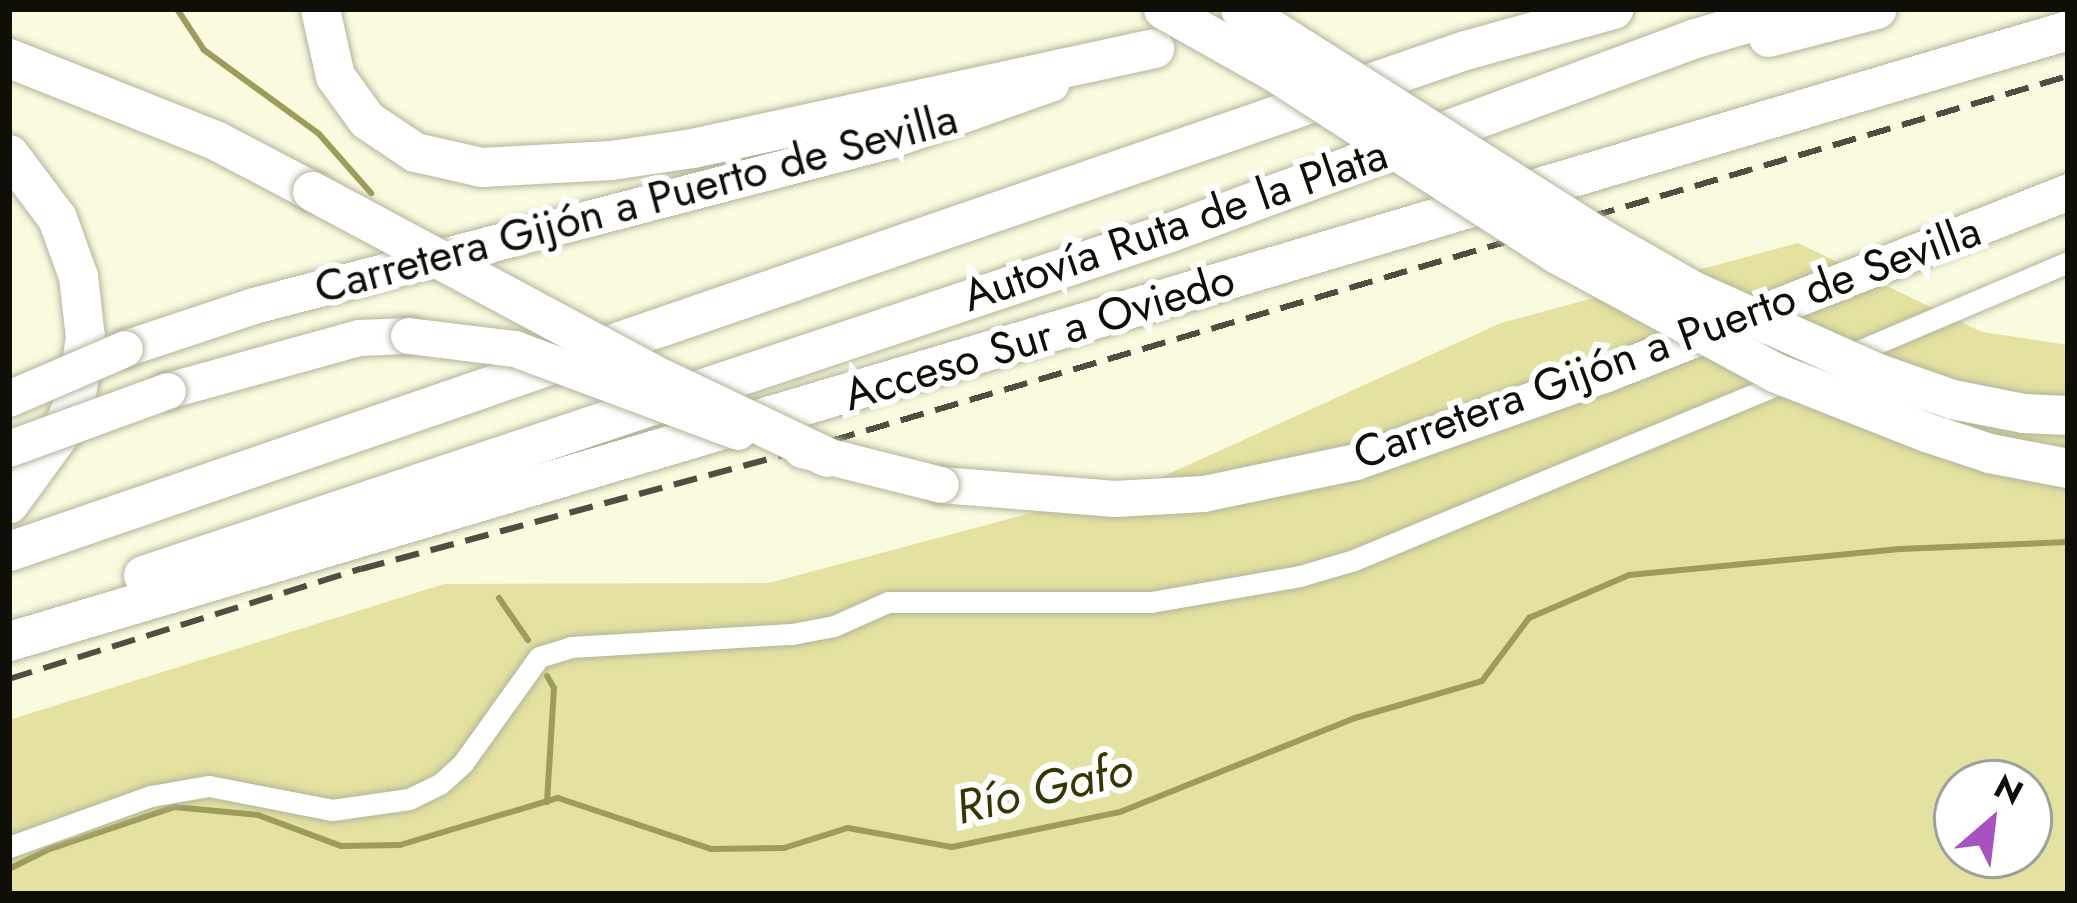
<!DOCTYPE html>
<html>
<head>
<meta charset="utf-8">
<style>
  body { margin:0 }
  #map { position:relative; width:2077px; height:903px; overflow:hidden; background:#fafadf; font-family:Jost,sans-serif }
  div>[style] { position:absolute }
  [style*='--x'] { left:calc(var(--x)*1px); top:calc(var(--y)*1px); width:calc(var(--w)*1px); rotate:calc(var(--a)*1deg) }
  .green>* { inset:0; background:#e3e2a0 }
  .stream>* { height:6px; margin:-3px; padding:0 3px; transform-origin:3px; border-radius:3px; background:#9e9c59 }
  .roads { filter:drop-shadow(0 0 3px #b4b49a) drop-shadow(0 0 3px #b4b49a) }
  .minor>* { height:21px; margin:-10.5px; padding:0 10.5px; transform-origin:10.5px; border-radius:10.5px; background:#fff }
  .trunk>* { height:36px; margin:-18px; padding:0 18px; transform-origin:18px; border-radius:18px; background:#fff }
  .motorway>* { height:39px; margin:-19.5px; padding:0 19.5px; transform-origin:19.5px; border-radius:19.5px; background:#fff }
  .rail>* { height:6px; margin-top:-3px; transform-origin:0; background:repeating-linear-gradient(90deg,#4f4e41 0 24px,transparent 0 36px) }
  .bridges { filter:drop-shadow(0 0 3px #b4b49a) drop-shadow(0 0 3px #b4b49a) }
  .trunk-bridge>* { height:36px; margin:-18px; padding:0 18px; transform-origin:18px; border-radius:18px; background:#fff }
  .motorway-bridge>* { height:39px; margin:-19.5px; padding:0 19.5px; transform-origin:19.5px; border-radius:19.5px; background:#fff }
  span { translate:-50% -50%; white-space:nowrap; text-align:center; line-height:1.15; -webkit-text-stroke:12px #fff; paint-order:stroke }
  .street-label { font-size:45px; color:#100f07 }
  .water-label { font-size:48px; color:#383600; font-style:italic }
  .frame { position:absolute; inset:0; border:12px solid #100f07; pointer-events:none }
  .north { position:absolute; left:1933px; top:759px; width:120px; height:120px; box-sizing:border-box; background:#fff; border:3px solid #9f9f9c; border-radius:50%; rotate:28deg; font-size:33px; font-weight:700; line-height:48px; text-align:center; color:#100f07 }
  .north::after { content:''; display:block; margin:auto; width:42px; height:54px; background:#a752c1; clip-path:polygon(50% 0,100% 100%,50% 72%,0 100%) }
</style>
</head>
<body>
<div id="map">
  <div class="green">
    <i style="clip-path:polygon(evenodd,1798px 243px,1982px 332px,2068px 345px,2068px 894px,9px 894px,9px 720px,444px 584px,769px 583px,1155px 480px,1501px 323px,1798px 243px,1957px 783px,2029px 783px,2029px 855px,1957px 855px,1957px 783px)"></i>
  </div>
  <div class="stream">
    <i style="--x:177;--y:9;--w:49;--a:56.6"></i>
    <i style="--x:204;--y:50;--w:142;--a:36.1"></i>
    <i style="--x:319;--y:134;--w:79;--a:48.6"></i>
    <i style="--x:499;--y:598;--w:51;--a:55.4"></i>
    <i style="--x:547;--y:802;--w:114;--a:-86.5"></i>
    <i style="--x:554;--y:688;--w:14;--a:-120"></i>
    <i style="--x:9;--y:869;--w:42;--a:-26.6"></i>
    <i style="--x:47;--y:850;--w:134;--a:-18.7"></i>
    <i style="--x:174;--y:807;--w:84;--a:5.4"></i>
    <i style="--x:258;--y:815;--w:89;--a:20.5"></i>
    <i style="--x:341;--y:846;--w:59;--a:-1"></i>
    <i style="--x:400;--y:845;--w:165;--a:-16.6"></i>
    <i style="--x:558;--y:798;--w:161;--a:18.4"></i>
    <i style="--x:711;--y:849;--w:73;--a:-0.8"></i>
    <i style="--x:784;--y:848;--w:67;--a:-17.4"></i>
    <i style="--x:848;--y:828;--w:106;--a:10.4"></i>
    <i style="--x:952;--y:847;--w:172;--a:-11.8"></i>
    <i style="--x:1120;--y:812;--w:253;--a:-21.8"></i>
    <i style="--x:1355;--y:718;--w:132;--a:-16.2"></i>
    <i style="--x:1482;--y:681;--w:79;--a:-53.3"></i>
    <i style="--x:1529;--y:618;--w:109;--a:-23.3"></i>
    <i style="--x:1629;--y:575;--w:272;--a:-5.5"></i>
    <i style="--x:1900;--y:549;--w:168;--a:-2.4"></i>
  </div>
  <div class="roads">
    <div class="minor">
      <i style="--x:1842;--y:358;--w:246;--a:-23"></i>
      <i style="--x:9;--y:847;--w:151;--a:-19.8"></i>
      <i style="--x:151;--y:796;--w:59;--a:-9.8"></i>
      <i style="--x:209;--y:786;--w:125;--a:11"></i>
      <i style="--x:332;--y:810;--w:78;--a:-8.1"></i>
      <i style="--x:409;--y:799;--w:34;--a:-26"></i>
      <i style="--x:440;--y:784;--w:31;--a:-42"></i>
      <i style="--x:463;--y:763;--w:130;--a:-54.4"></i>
      <i style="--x:539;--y:657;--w:34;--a:-17"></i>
      <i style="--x:571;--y:647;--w:221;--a:-3.4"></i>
      <i style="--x:792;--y:634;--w:43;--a:-10.8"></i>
      <i style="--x:834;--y:626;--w:59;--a:-24"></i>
      <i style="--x:888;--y:602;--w:263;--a:0"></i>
      <i style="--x:1151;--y:602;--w:151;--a:-9.9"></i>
      <i style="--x:1300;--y:576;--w:56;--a:-16.5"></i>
      <i style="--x:1354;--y:560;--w:473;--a:-22.5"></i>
    </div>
    <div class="trunk">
      <i style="--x:125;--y:349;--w:136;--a:-18.4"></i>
      <i style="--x:254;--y:306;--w:656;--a:-14.57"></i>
      <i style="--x:889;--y:141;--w:172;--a:-19.4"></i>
      <i style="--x:168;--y:391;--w:198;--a:-15.5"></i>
      <i style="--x:359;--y:338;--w:50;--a:-2.3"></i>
      <i style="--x:941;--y:485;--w:175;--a:4.6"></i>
      <i style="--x:1115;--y:499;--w:89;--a:-3.2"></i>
      <i style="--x:1204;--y:494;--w:155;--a:-11.9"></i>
      <i style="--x:1356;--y:462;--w:266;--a:-19.3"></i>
      <i style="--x:1607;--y:374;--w:496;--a:-21.5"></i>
    </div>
    <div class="motorway">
      <i style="--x:320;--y:9;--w:69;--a:77.4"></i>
      <i style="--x:335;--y:76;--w:54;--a:54"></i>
      <i style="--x:367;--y:120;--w:58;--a:33.7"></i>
      <i style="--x:415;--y:152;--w:68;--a:12.8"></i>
      <i style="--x:481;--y:167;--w:130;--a:-3.1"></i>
      <i style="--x:611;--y:160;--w:82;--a:-8.4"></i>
      <i style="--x:692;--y:148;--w:473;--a:-12.2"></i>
      <i style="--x:1768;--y:37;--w:112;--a:-14.5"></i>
      <i style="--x:9;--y:58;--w:222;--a:21.7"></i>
      <i style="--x:215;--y:140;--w:110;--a:27.7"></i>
      <i style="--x:9;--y:154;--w:80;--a:53.1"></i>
      <i style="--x:57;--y:218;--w:62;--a:70.1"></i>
      <i style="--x:78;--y:276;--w:61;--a:83.5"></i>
      <i style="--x:85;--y:337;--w:59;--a:98.8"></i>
      <i style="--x:76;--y:395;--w:41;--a:112.8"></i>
      <i style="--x:60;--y:433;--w:87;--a:126.1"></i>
      <i style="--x:9;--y:551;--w:1540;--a:-18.99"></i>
      <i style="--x:1465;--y:50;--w:154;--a:-15.5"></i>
      <i style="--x:143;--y:575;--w:1083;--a:-18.47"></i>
      <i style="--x:1170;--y:232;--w:560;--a:-20.28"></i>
      <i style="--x:1695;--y:38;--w:104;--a:-16.2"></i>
      <i style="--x:9;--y:641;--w:2148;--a:-16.53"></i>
    </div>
  </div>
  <div class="rail">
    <i style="--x:9;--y:679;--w:369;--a:-17.4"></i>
    <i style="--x:361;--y:569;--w:452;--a:-15.1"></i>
    <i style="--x:797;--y:451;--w:1325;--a:-16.44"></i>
  </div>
  <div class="bridges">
    <div class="trunk-bridge">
      <i style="--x:409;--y:336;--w:107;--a:7"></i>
      <i style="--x:515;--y:349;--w:238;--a:20.4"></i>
      <i style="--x:9;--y:399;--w:126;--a:-23.3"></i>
      <i style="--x:9;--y:449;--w:169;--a:-20"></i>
      <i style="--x:802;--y:450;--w:143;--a:14.1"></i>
    </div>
    <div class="motorway-bridge">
      <i style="--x:1163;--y:9;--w:126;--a:29.4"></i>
      <i style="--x:1273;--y:71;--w:338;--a:32.8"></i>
      <i style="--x:1557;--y:254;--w:247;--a:28.5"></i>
      <i style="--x:1774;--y:372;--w:163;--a:21.5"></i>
      <i style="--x:1926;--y:432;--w:66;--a:18.4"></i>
      <i style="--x:1989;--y:453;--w:80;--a:10.8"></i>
      <i style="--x:1240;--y:9;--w:428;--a:32.4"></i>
      <i style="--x:1601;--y:238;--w:105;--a:29.7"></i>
      <i style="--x:1692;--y:290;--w:201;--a:24.1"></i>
      <i style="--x:1875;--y:372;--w:82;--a:19.3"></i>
      <i style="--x:1952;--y:399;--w:72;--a:11.2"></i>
      <i style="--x:2023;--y:413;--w:45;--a:2.5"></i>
      <i style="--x:312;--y:191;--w:385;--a:28.2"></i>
      <i style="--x:651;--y:373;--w:195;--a:25.5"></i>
    </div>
  </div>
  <div class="street-label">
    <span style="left:636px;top:203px;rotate:-15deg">Carretera Gijón a Puerto de Sevilla</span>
    <span style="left:1175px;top:225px;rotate:-19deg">Autovía Ruta de la Plata</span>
    <span style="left:1039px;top:337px;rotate:-17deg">Acceso Sur a Oviedo</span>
    <span style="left:1667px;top:342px;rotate:-20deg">Carretera Gijón a Puerto de Sevilla</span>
  </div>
  <div class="water-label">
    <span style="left:1044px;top:788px;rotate:-13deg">Río Gafo</span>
  </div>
  <div class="frame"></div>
  <div class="north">N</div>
</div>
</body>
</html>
